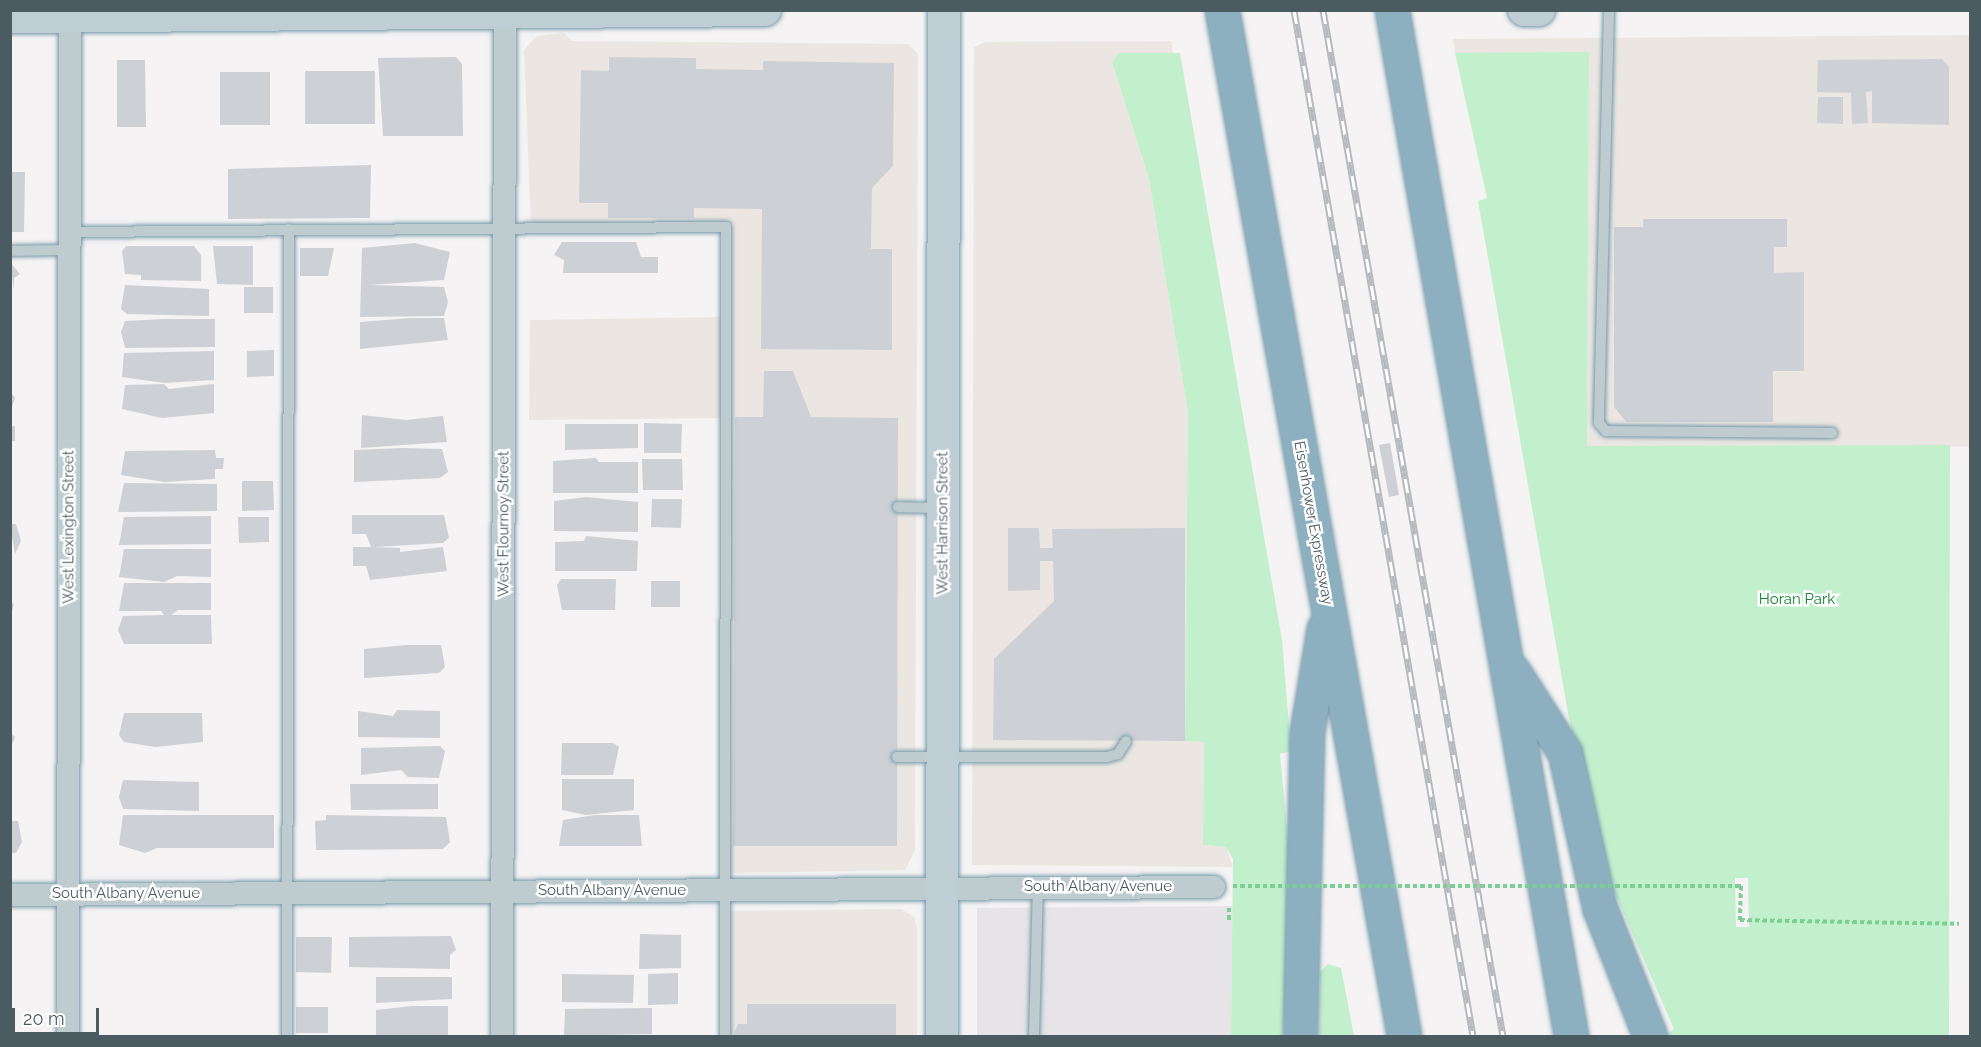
<!DOCTYPE html>
<html>
<head>
<meta charset="utf-8">
<style>
  body { margin:0 }
  #map { position:relative; width:1981px; height:1047px; overflow:hidden; background:#f5f3f3; font-family:Raleway,sans-serif }
  div>[style] { position:absolute }
  [style*='--x'] { left:calc(var(--x)*1px); top:calc(var(--y)*1px); width:calc(var(--w)*1px); rotate:calc(var(--a)*1deg) }
  .commercial>* { inset:0; background:#ebe6e1 }
  .education>* { inset:0; background:#e6e4e6 }
  .green>* { inset:0; background:#c3f0cc }
  .building>* { inset:0; background:#cdd1d5 }
  .path>* { height:4px; margin-top:-2px; transform-origin:0; background:repeating-linear-gradient(90deg,#7bcf94 0 4.5px,transparent 0 7.5px) }
  .roads { filter:drop-shadow(0 0 2px #779bac) drop-shadow(0 0 2px #779bac) }
  .lane>* { height:10px; margin:-5px; padding:0 5px; transform-origin:5px; border-radius:5px; background:#becbcf }
  .street>* { height:22px; margin:-11px; padding:0 11px; transform-origin:11px; border-radius:11px; background:#becbcf }
  .secondary>* { height:32px; margin:-16px; padding:0 16px; transform-origin:16px; border-radius:16px; background:#bfcdd4 }
  .highway>* { height:33px; margin:-16.5px; padding:0 16.5px; transform-origin:16.5px; border-radius:16.5px; background:#8cb0c0 }
  .rail>* { height:7px; margin-top:-3.5px; transform-origin:0; background:repeating-linear-gradient(90deg,#fff 0 14px,#b5babd 0 28px); box-sizing:border-box; border-block:2px solid #b5babd }
  .path-bridge>* { height:4px; margin-top:-2px; transform-origin:0; background:repeating-linear-gradient(90deg,#7bcf94 0 4.5px,transparent 0 7.5px) }
  span { translate:-50% -50%; white-space:nowrap; text-align:center; line-height:1.15; -webkit-text-stroke:5px #fff; paint-order:stroke }
  .street-label { font-size:15px; color:#4a5b61 }
  .park-label { font-size:15px; color:#188538 }
  .frame { position:absolute; inset:0; border:12px solid #4a5b61; pointer-events:none }
  .scale { position:absolute; left:12px; top:1008px; width:87px; height:27px; box-sizing:border-box; border:3px solid #4a5b61; border-top:0; padding-left:8px; font-size:18px; line-height:21px; white-space:nowrap; color:#4a5b61; -webkit-text-stroke:4px #fff; paint-order:stroke }
</style>
</head>
<body>
<div id="map">
  <div class="commercial">
    <i style="clip-path:polygon(564px 33px,572px 41px,908px 44px,918px 54px,915px 850px,905px 870px,725px 873px,725px 418px,529px 420px,530px 320px,725px 317px,726px 227px,531px 228px,524px 50px,537px 36px)"></i>
    <i style="clip-path:polygon(1970px 35px,1970px 447px,1587px 446px,1589px 53px,1455px 53px,1453px 39px)"></i>
    <i style="clip-path:polygon(1171px 41px,1173px 53px,1119px 53px,1112px 62px,1149px 179px,1188px 412px,1185px 741px,1204px 741px,1203px 845px,1226px 847px,1233px 867px,972px 865px,974px 47px,985px 42px)"></i>
    <i style="clip-path:polygon(901px 909px,914px 917px,917px 928px,917px 1036px,725px 1036px,725px 911px)"></i>
  </div>
  <div class="education">
    <i style="clip-path:polygon(1233px 906px,1231px 1036px,977px 1036px,977px 908px)"></i>
  </div>
  <div class="green">
    <i style="clip-path:polygon(evenodd,1589px 52px,1587px 446px,1950px 445px,1949px 1036px,1664px 1036px,1674px 1029px,1607px 875px,1573px 741px,1478px 201px,1487px 198px,1455px 53px,1589px 52px,1735px 878px,1748px 878px,1749px 927px,1736px 927px,1735px 878px)"></i>
    <i style="clip-path:polygon(1119px 53px,1180px 53px,1282px 640px,1291px 751px,1280px 754px,1293px 895px,1282px 1036px,1231px 1036px,1233px 859px,1226px 847px,1203px 845px,1204px 742px,1185px 741px,1188px 412px,1149px 179px,1112px 62px)"></i>
    <i style="clip-path:polygon(1328px 964px,1341px 968px,1354px 1036px,1319px 1036px,1320px 972px)"></i>
  </div>
  <div class="building">
    <i style="clip-path:polygon(456px 57px,462px 64px,463px 136px,383px 136px,378px 58px)"></i>
    <i style="clip-path:polygon(609px 57px,696px 58px,696px 69px,763px 70px,763px 61px,894px 63px,893px 166px,872px 188px,871px 249px,892px 249px,892px 350px,761px 349px,762px 209px,694px 208px,694px 218px,608px 218px,608px 203px,579px 203px,581px 70px,609px 71px)"></i>
    <i style="clip-path:polygon(1942px 59px,1949px 67px,1949px 125px,1872px 123px,1872px 91px,1866px 92px,1868px 123px,1852px 124px,1851px 93px,1817px 92px,1818px 60px)"></i>
    <i style="clip-path:polygon(117px 60px,145px 60px,146px 127px,117px 127px)"></i>
    <i style="clip-path:polygon(305px 71px,375px 71px,375px 124px,305px 124px)"></i>
    <i style="clip-path:polygon(220px 72px,270px 72px,270px 125px,220px 125px)"></i>
    <i style="clip-path:polygon(1818px 97px,1843px 97px,1843px 124px,1817px 123px)"></i>
    <i style="clip-path:polygon(371px 165px,370px 218px,228px 219px,228px 169px)"></i>
    <i style="clip-path:polygon(10px 172px,25px 172px,24px 232px,10px 232px)"></i>
    <i style="clip-path:polygon(1643px 219px,1787px 219px,1787px 247px,1774px 247px,1774px 273px,1804px 272px,1804px 371px,1773px 371px,1773px 422px,1626px 422px,1614px 407px,1614px 227px,1643px 227px)"></i>
    <i style="clip-path:polygon(562px 242px,636px 242px,641px 257px,658px 257px,658px 273px,563px 273px,564px 260px,554px 255px)"></i>
    <i style="clip-path:polygon(415px 243px,450px 252px,444px 280px,369px 285px,444px 287px,448px 302px,444px 316px,360px 317px,362px 248px)"></i>
    <i style="clip-path:polygon(126px 246px,194px 246px,201px 255px,201px 281px,141px 280px,141px 275px,125px 274px,122px 251px)"></i>
    <i style="clip-path:polygon(213px 246px,253px 246px,253px 285px,217px 284px)"></i>
    <i style="clip-path:polygon(300px 248px,334px 248px,328px 276px,300px 276px)"></i>
    <i style="clip-path:polygon(10px 262px,20px 274px,14px 278px,14px 290px)"></i>
    <i style="clip-path:polygon(125px 285px,209px 289px,209px 316px,127px 314px,121px 309px)"></i>
    <i style="clip-path:polygon(244px 287px,273px 287px,273px 313px,244px 313px)"></i>
    <i style="clip-path:polygon(411px 318px,444px 318px,448px 340px,360px 349px,360px 322px)"></i>
    <i style="clip-path:polygon(164px 319px,215px 319px,215px 347px,125px 348px,121px 332px,125px 321px)"></i>
    <i style="clip-path:polygon(274px 350px,274px 376px,247px 377px,247px 351px)"></i>
    <i style="clip-path:polygon(214px 351px,214px 380px,164px 383px,122px 377px,124px 353px)"></i>
    <i style="clip-path:polygon(764px 371px,793px 371px,811px 417px,898px 418px,897px 846px,733px 846px,735px 417px,763px 417px)"></i>
    <i style="clip-path:polygon(164px 384px,169px 389px,214px 384px,214px 413px,162px 418px,122px 409px,125px 385px)"></i>
    <i style="clip-path:polygon(10px 391px,15px 398px,10px 412px)"></i>
    <i style="clip-path:polygon(362px 415px,406px 420px,443px 416px,447px 442px,361px 448px)"></i>
    <i style="clip-path:polygon(644px 423px,682px 424px,681px 453px,644px 453px)"></i>
    <i style="clip-path:polygon(565px 424px,638px 424px,638px 448px,565px 450px)"></i>
    <i style="clip-path:polygon(10px 426px,15px 426px,15px 441px,10px 441px)"></i>
    <i style="clip-path:polygon(1390px 443px,1399px 495px,1389px 497px,1379px 445px)"></i>
    <i style="clip-path:polygon(402px 448px,442px 449px,448px 472px,440px 478px,354px 482px,354px 450px)"></i>
    <i style="clip-path:polygon(215px 450px,216px 458px,224px 458px,223px 469px,215px 469px,215px 479px,164px 482px,121px 475px,125px 451px)"></i>
    <i style="clip-path:polygon(596px 458px,599px 462px,638px 462px,638px 493px,553px 493px,553px 461px)"></i>
    <i style="clip-path:polygon(642px 459px,682px 459px,683px 490px,643px 490px)"></i>
    <i style="clip-path:polygon(242px 481px,273px 481px,274px 510px,242px 511px)"></i>
    <i style="clip-path:polygon(124px 483px,217px 484px,217px 511px,118px 512px)"></i>
    <i style="clip-path:polygon(586px 497px,638px 502px,638px 532px,554px 531px,554px 501px)"></i>
    <i style="clip-path:polygon(652px 499px,682px 499px,681px 528px,651px 527px)"></i>
    <i style="clip-path:polygon(352px 515px,444px 515px,449px 538px,443px 543px,375px 547px,400px 548px,400px 552px,443px 547px,447px 571px,370px 580px,366px 566px,353px 566px,353px 547px,371px 547px,366px 534px,352px 534px)"></i>
    <i style="clip-path:polygon(211px 516px,211px 544px,119px 545px,124px 517px)"></i>
    <i style="clip-path:polygon(238px 517px,269px 517px,269px 542px,239px 543px)"></i>
    <i style="clip-path:polygon(10px 524px,16px 524px,21px 541px,15px 554px)"></i>
    <i style="clip-path:polygon(1008px 528px,1039px 528px,1040px 548px,1053px 548px,1052px 529px,1185px 528px,1185px 741px,993px 740px,994px 659px,1054px 601px,1053px 561px,1040px 561px,1040px 590px,1008px 591px)"></i>
    <i style="clip-path:polygon(586px 536px,638px 541px,637px 571px,555px 571px,555px 542px,584px 541px)"></i>
    <i style="clip-path:polygon(124px 549px,211px 549px,211px 577px,177px 576px,164px 582px,119px 577px)"></i>
    <i style="clip-path:polygon(561px 579px,616px 579px,615px 610px,562px 610px,557px 585px)"></i>
    <i style="clip-path:polygon(651px 581px,680px 581px,680px 607px,651px 607px)"></i>
    <i style="clip-path:polygon(124px 583px,211px 583px,211px 610px,178px 610px,171px 615px,211px 615px,212px 644px,124px 644px,118px 630px,123px 616px,164px 615px,161px 611px,119px 611px)"></i>
    <i style="clip-path:polygon(10px 603px,14px 604px,10px 618px)"></i>
    <i style="clip-path:polygon(406px 645px,441px 645px,445px 667px,439px 673px,364px 678px,364px 649px)"></i>
    <i style="clip-path:polygon(397px 710px,440px 711px,440px 738px,358px 737px,358px 711px,393px 716px)"></i>
    <i style="clip-path:polygon(124px 713px,202px 713px,203px 742px,155px 747px,124px 742px,119px 735px)"></i>
    <i style="clip-path:polygon(10px 732px,15px 737px,10px 749px)"></i>
    <i style="clip-path:polygon(562px 743px,613px 743px,619px 747px,613px 775px,561px 775px)"></i>
    <i style="clip-path:polygon(440px 746px,445px 751px,439px 778px,408px 777px,401px 770px,361px 775px,361px 748px)"></i>
    <i style="clip-path:polygon(562px 779px,634px 779px,634px 810px,586px 815px,562px 810px)"></i>
    <i style="clip-path:polygon(123px 780px,199px 782px,199px 811px,123px 809px,119px 797px)"></i>
    <i style="clip-path:polygon(350px 784px,438px 784px,438px 809px,351px 810px)"></i>
    <i style="clip-path:polygon(123px 815px,274px 815px,274px 848px,157px 848px,145px 853px,119px 845px)"></i>
    <i style="clip-path:polygon(326px 815px,446px 817px,450px 842px,443px 849px,316px 850px,315px 821px,326px 820px)"></i>
    <i style="clip-path:polygon(595px 815px,639px 815px,642px 846px,559px 846px,563px 820px)"></i>
    <i style="clip-path:polygon(10px 821px,18px 821px,22px 842px,16px 853px,10px 853px)"></i>
    <i style="clip-path:polygon(640px 934px,681px 935px,681px 968px,639px 969px)"></i>
    <i style="clip-path:polygon(451px 936px,456px 950px,450px 955px,450px 969px,349px 967px,349px 937px)"></i>
    <i style="clip-path:polygon(296px 937px,332px 937px,331px 973px,296px 972px)"></i>
    <i style="clip-path:polygon(678px 973px,678px 1004px,648px 1005px,648px 974px)"></i>
    <i style="clip-path:polygon(562px 974px,634px 975px,633px 1003px,562px 1002px)"></i>
    <i style="clip-path:polygon(376px 977px,452px 977px,452px 999px,376px 1003px)"></i>
    <i style="clip-path:polygon(747px 1004px,896px 1004px,896px 1036px,733px 1036px,738px 1024px,747px 1024px)"></i>
    <i style="clip-path:polygon(412px 1006px,448px 1006px,448px 1035px,376px 1036px,376px 1010px)"></i>
    <i style="clip-path:polygon(296px 1007px,328px 1007px,328px 1033px,296px 1033px)"></i>
    <i style="clip-path:polygon(652px 1008px,652px 1034px,564px 1036px,565px 1009px)"></i>
  </div>
  <div class="path">
    <i style="--x:1736;--y:886;--w:5;--a:0"></i>
    <i style="--x:1741;--y:886;--w:34;--a:92"></i>
    <i style="--x:1740;--y:920;--w:219;--a:1"></i>
    <i style="--x:1229;--y:920;--w:14;--a:-90"></i>
  </div>
  <div class="roads">
    <div class="lane">
      <i style="--x:1609;--y:10;--w:413;--a:91.4"></i>
      <i style="--x:1599;--y:423;--w:11;--a:49"></i>
      <i style="--x:1606;--y:431;--w:226;--a:0.5"></i>
      <i style="--x:70;--y:232;--w:656;--a:-0.44"></i>
      <i style="--x:726;--y:227;--w:809;--a:90.07"></i>
      <i style="--x:10;--y:251;--w:60;--a:-1"></i>
      <i style="--x:898;--y:507;--w:42;--a:1.4"></i>
      <i style="--x:897;--y:757;--w:210;--a:0"></i>
      <i style="--x:1107;--y:757;--w:11;--a:-15"></i>
      <i style="--x:1118;--y:754;--w:15;--a:-58"></i>
      <i style="--x:287;--y:1036;--w:807;--a:-89.86"></i>
      <i style="--x:1034;--y:1036;--w:148;--a:-88.5"></i>
    </div>
    <div class="street">
      <i style="--x:10;--y:895;--w:1204;--a:-0.38"></i>
      <i style="--x:68;--y:1036;--w:1019;--a:-89.89"></i>
      <i style="--x:502;--y:1036;--w:1026;--a:-89.83"></i>
    </div>
    <div class="secondary">
      <i style="--x:1524;--y:10;--w:15;--a:0"></i>
      <i style="--x:10;--y:17;--w:755;--a:-0.53"></i>
      <i style="--x:942;--y:1036;--w:1026;--a:-89.89"></i>
    </div>
    <div class="highway">
      <i style="--x:1222;--y:10;--w:1042;--a:79.94"></i>
      <i style="--x:1392;--y:10;--w:1041;--a:80.1"></i>
      <i style="--x:1513;--y:671;--w:97;--a:57.6"></i>
      <i style="--x:1565;--y:753;--w:160;--a:77.4"></i>
      <i style="--x:1600;--y:909;--w:136;--a:68.5"></i>
      <i style="--x:1300;--y:1036;--w:304;--a:-88.7"></i>
      <i style="--x:1307;--y:732;--w:105;--a:-80.7"></i>
    </div>
  </div>
  <div class="rail">
    <i style="--x:1294;--y:10;--w:1041;--a:80.1"></i>
    <i style="--x:1323;--y:10;--w:1042;--a:80.05"></i>
  </div>
  <div class="path-bridge">
    <i style="--x:1233;--y:886;--w:503;--a:0"></i>
  </div>
  <div class="street-label">
    <span style="left:943px;top:523px;rotate:-90deg">West Harrison Street</span>
    <span style="left:1313px;top:523px;rotate:80deg">Eisenhower Expressway</span>
    <span style="left:504px;top:524px;rotate:-90deg">West Flournoy Street</span>
    <span style="left:69px;top:527px;rotate:-90deg">West Lexington Street</span>
    <span style="left:1098px;top:887px">South Albany Avenue</span>
    <span style="left:612px;top:891px">South Albany Avenue</span>
    <span style="left:126px;top:894px">South Albany Avenue</span>
  </div>
  <div class="park-label">
    <span style="left:1797px;top:600px">Horan Park</span>
  </div>
  <div class="frame"></div>
  <div class="scale">20 m</div>
</div>
</body>
</html>
